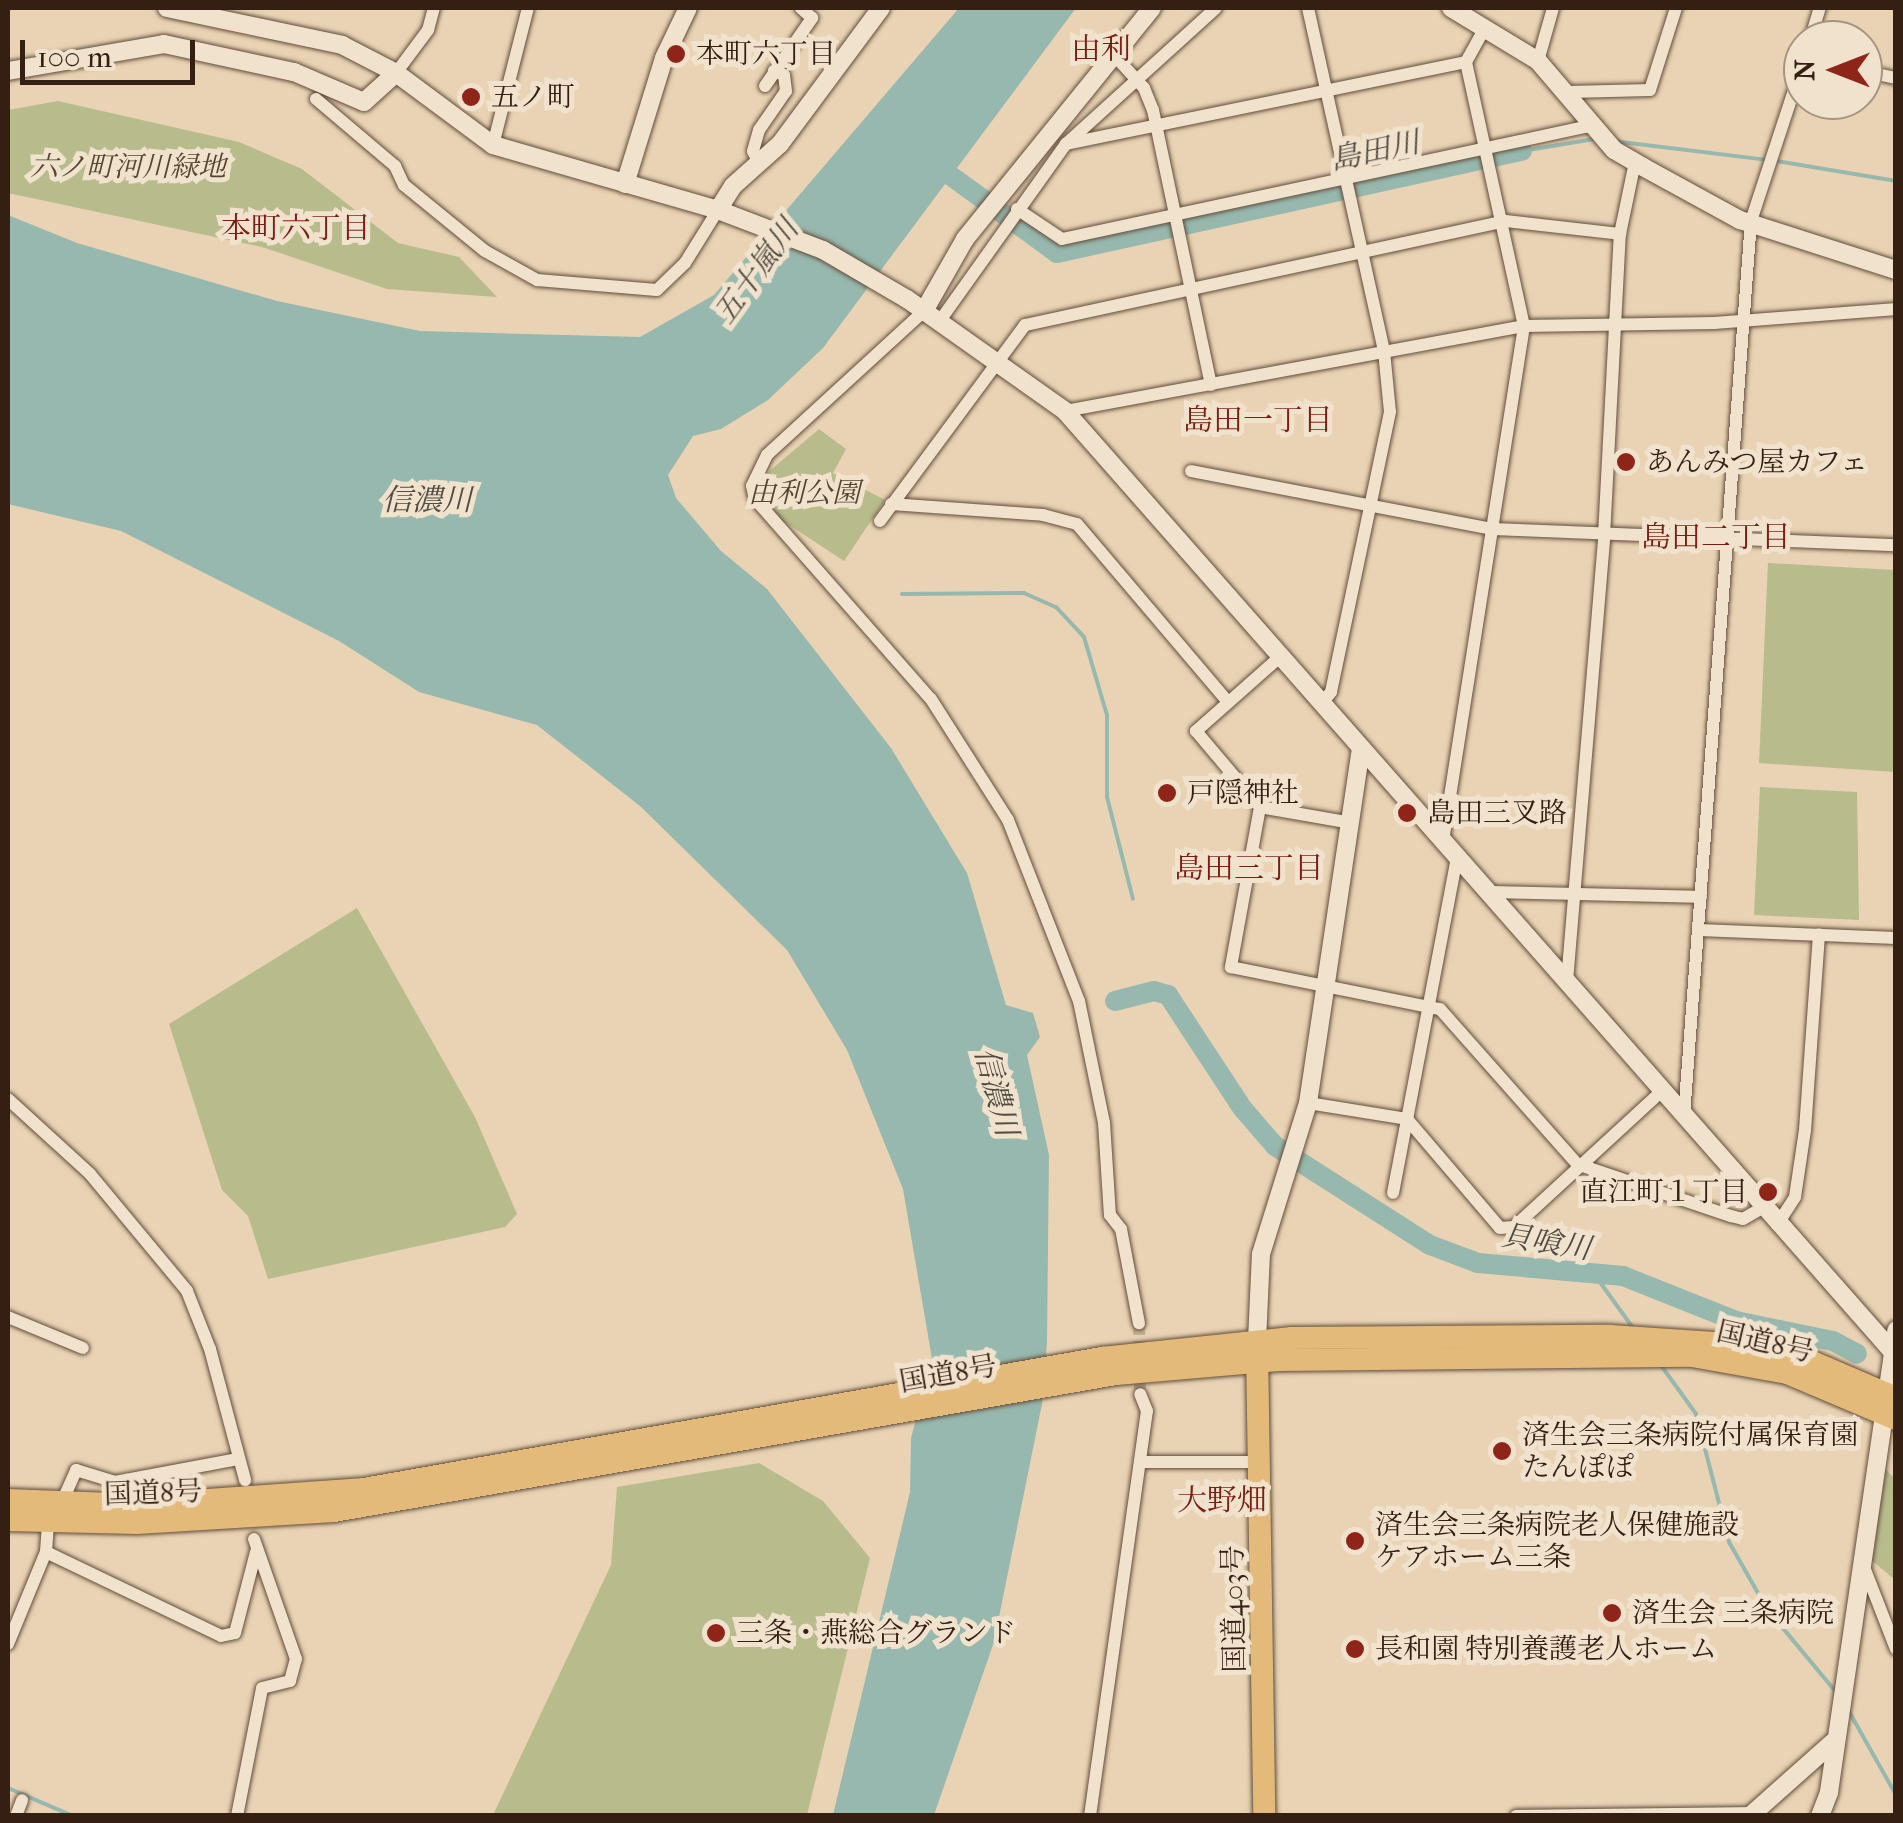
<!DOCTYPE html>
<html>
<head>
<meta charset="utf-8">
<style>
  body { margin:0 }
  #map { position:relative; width:1903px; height:1823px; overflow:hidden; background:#e9d3b4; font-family:"IM FELL French Canon","Noto Serif JP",serif }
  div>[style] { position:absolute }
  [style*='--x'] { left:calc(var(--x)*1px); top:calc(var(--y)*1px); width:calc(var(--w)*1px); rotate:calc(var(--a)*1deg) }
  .green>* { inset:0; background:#b8bc8c }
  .water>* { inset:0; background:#97b8ae }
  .stream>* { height:4px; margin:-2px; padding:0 2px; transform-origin:2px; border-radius:2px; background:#97b8ae }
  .river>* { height:20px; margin:-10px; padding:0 10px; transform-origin:10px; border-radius:10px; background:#97b8ae }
  .street-tunnel>* { height:12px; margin-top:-6px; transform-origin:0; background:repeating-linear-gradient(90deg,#c5af94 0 12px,transparent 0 18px) }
  .roads { filter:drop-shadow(0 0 2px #624c3b) drop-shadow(0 0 2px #624c3b) }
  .street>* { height:12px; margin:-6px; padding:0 6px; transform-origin:6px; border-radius:6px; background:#f1e2ce }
  .secondary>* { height:18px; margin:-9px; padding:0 9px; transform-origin:9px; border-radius:9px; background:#f1e2ce }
  .highway>* { height:22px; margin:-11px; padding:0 11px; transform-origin:11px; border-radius:11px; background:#e4ba7a }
  .dots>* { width:28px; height:28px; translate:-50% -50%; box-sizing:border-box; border:5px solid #f1e2ce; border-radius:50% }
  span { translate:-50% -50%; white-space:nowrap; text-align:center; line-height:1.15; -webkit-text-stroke:10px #f1e2ce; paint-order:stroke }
  .poi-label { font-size:28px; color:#351f13 }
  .left { translate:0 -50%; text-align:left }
  .right { translate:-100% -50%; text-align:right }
  .park-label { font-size:28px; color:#564631; font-style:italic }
  .street-label { font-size:28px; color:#351f13 }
  .neighbourhood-label { font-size:30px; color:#7a1f14 }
  .water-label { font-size:30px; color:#524d42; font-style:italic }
  .frame { position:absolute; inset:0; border:10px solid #351f13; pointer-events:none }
  .north { position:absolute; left:1783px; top:20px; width:100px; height:100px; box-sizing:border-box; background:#f1e2ce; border:2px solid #a69483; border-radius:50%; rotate:270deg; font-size:28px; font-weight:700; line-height:40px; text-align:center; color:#351f13 }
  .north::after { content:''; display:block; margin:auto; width:35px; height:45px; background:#8f2418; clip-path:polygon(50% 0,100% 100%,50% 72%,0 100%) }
  .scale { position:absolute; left:20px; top:40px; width:175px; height:45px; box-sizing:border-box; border:5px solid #351f13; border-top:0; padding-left:12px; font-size:30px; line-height:35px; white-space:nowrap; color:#351f13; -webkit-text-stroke:8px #f1e2ce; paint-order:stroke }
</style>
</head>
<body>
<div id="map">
  <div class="green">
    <i style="clip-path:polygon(58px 101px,239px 142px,302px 169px,398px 243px,459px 257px,497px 297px,387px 289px,262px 247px,8px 193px,8px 110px)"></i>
    <i style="clip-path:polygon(819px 429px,846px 449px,833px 473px,885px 500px,844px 561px,777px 517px,760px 479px)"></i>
    <i style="clip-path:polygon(1768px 563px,1895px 570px,1895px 772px,1759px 763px)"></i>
    <i style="clip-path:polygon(1760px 787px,1857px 792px,1859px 920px,1754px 915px)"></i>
    <i style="clip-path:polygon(357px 908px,475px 1117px,517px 1214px,505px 1227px,268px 1279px,248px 1216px,222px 1190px,169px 1024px)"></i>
    <i style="clip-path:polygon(759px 1463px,823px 1501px,870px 1558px,807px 1815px,493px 1815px,611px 1565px,617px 1487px)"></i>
    <i style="clip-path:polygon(1883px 1466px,1895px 1479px,1895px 1580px,1869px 1558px)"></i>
  </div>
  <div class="water">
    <i style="clip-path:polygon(959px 8px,1076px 8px,823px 348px,768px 400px,721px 429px,693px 436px,668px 475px,676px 498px,721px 551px,767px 589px,891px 748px,967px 873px,1006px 1005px,1033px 1013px,1040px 1037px,1027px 1055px,1049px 1155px,1047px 1342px,1042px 1404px,994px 1642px,934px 1815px,833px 1815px,910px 1492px,911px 1438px,932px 1359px,903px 1189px,847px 1050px,787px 950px,640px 806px,537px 725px,419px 692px,339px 641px,121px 531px,8px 504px,8px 215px,77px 243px,277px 301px,420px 331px,640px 337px,714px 295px)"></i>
  </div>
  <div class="stream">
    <i style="--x:1613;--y:141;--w:155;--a:7"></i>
    <i style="--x:1522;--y:151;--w:73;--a:-9.5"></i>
    <i style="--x:1777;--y:161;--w:121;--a:9.5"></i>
    <i style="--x:902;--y:594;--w:122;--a:-0.5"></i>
    <i style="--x:1024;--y:593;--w:35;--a:24"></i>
    <i style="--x:1056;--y:607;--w:41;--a:47"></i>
    <i style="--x:1084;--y:637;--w:81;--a:73.6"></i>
    <i style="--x:1107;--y:715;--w:82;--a:90"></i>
    <i style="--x:1107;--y:797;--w:105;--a:75.7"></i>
    <i style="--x:1597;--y:1278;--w:62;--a:54.2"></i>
    <i style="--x:1660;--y:1364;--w:62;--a:54.2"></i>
    <i style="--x:1696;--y:1414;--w:132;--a:75.5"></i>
    <i style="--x:1729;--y:1542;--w:77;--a:60.4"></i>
    <i style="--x:1767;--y:1609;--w:108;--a:50.3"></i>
    <i style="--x:1847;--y:1708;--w:100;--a:60.6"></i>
    <i style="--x:8;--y:1788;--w:71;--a:23.3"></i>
  </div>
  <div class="river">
    <i style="--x:929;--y:160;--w:158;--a:36"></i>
    <i style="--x:1057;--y:253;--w:476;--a:-12.4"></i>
    <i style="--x:1115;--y:1001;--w:40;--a:-14.4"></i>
    <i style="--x:1154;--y:991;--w:15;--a:16"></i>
    <i style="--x:1168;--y:995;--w:136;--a:56.7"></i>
    <i style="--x:1243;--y:1109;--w:49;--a:49.1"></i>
    <i style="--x:1275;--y:1146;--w:184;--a:32.6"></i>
    <i style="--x:1430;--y:1245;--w:51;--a:20.6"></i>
    <i style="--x:1478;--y:1263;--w:146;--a:5.1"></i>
    <i style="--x:1623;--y:1276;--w:122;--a:21.7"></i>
    <i style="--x:1736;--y:1321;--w:99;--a:11.7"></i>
    <i style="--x:1833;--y:1341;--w:27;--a:28"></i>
  </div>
  <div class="street-tunnel">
    <i style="--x:1139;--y:1323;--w:71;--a:89.2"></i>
  </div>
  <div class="roads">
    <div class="street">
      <i style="--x:1308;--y:8;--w:351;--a:77.5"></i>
      <i style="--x:1384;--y:351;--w:61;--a:84.4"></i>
      <i style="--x:1390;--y:412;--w:286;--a:101.9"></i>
      <i style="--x:1331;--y:692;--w:14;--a:129"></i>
      <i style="--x:1810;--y:40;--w:34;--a:-73"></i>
      <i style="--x:1114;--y:55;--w:45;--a:47.7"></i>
      <i style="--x:1144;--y:88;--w:24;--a:68"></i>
      <i style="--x:1153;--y:110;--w:281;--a:78.1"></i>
      <i style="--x:1538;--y:61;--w:55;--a:-74.2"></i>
      <i style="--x:1863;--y:71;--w:34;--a:12"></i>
      <i style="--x:396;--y:73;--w:54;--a:-53.3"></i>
      <i style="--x:428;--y:30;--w:23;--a:-75"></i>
      <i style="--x:765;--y:86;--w:83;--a:-55.3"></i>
      <i style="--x:812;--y:18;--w:15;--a:-138"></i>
      <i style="--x:1569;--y:92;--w:81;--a:-1.4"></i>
      <i style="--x:1650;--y:90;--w:86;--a:-72.4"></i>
      <i style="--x:316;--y:99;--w:104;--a:40.3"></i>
      <i style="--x:395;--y:166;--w:21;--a:65"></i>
      <i style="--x:404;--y:185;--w:104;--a:39.2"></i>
      <i style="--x:485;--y:251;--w:60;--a:29.1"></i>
      <i style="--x:537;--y:280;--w:120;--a:4.8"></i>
      <i style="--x:657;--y:290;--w:39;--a:-44"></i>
      <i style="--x:685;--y:263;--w:62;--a:-58.1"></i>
      <i style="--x:1066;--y:144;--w:408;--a:-11.6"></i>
      <i style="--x:493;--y:145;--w:141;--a:-75.7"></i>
      <i style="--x:759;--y:163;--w:13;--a:-117"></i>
      <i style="--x:753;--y:151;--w:22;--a:-74"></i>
      <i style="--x:759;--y:130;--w:47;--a:-55.3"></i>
      <i style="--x:786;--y:91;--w:16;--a:-97"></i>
      <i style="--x:784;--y:75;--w:11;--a:-158"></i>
      <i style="--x:1017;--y:209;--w:54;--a:33.7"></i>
      <i style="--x:1062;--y:239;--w:535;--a:-12.09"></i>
      <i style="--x:1585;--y:127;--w:9;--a:-49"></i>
      <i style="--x:924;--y:311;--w:213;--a:137.5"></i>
      <i style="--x:767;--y:455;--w:34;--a:116"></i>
      <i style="--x:752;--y:486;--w:13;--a:77"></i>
      <i style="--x:755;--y:499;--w:266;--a:48.7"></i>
      <i style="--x:931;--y:699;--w:143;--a:57.5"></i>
      <i style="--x:1008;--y:820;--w:194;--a:68.6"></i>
      <i style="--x:1079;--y:1001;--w:125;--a:78.4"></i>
      <i style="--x:1104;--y:1123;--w:92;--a:86.3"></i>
      <i style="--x:1110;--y:1215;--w:18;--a:52"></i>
      <i style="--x:1121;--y:1229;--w:96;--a:79.2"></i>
      <i style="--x:939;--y:322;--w:219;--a:-54.5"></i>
      <i style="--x:1066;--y:144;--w:202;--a:-42.2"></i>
      <i style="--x:1065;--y:411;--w:467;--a:-10.5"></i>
      <i style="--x:1524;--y:326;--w:190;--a:-0.9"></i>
      <i style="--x:1714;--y:323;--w:183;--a:-4.4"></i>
      <i style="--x:1191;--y:471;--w:308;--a:10.9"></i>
      <i style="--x:1493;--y:529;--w:403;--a:2.3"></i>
      <i style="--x:891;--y:504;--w:152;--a:4.1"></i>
      <i style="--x:1043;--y:515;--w:35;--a:15"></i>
      <i style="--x:1077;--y:524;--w:233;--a:49.7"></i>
      <i style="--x:880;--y:521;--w:244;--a:-53.5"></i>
      <i style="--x:1025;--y:325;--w:491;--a:-12.2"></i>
      <i style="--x:1505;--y:221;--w:116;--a:6.4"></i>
      <i style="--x:1282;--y:655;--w:115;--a:138.5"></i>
      <i style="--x:1196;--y:731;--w:99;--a:49.9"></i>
      <i style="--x:1260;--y:807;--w:93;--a:9.9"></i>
      <i style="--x:1260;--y:807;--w:163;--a:100.3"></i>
      <i style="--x:1231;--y:967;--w:213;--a:11.4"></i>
      <i style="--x:1440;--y:1009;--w:207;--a:48.5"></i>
      <i style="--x:1577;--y:1164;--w:163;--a:18.7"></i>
      <i style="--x:1731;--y:1216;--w:12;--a:14"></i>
      <i style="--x:1743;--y:1219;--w:24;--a:-30"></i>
      <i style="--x:1443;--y:841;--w:521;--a:-81.06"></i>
      <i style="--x:1524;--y:326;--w:270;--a:-102.4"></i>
      <i style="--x:1466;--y:62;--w:39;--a:-61"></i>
      <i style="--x:1487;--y:892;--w:214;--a:1.3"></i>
      <i style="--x:1699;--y:930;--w:197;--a:2.3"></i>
      <i style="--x:1567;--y:981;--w:447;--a:-85.2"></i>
      <i style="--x:1604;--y:536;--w:302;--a:-87"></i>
      <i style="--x:1620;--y:234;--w:74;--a:-78.2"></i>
      <i style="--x:8;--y:1099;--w:111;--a:42.4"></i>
      <i style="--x:90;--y:1174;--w:152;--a:50.3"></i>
      <i style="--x:187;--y:1291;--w:62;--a:68.4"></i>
      <i style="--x:210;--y:1349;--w:136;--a:75"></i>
      <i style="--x:1308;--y:1103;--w:100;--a:9.2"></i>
      <i style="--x:1407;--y:1119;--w:143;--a:49.5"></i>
      <i style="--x:1500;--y:1228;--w:14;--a:-4"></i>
      <i style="--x:1514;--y:1227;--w:201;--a:-42.6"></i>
      <i style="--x:1684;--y:1116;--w:898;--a:-85.72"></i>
      <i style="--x:1751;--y:221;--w:166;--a:-71.8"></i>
      <i style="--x:1393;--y:1193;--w:342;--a:-79.2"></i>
      <i style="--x:1777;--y:1225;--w:33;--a:-57"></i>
      <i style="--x:1795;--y:1197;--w:68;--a:-81.5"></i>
      <i style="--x:1805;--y:1130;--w:196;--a:-85.9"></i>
      <i style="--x:8;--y:1317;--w:81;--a:22.5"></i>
      <i style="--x:1140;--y:1462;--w:120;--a:0"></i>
      <i style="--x:62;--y:1502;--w:35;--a:-66"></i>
      <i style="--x:76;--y:1470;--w:41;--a:17.1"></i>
      <i style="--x:115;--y:1482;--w:125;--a:-10.6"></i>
      <i style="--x:46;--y:1552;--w:194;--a:25.6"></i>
      <i style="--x:221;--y:1636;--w:14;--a:-12"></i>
      <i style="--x:235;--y:1633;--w:84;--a:-75.5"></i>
      <i style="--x:1864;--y:1567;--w:88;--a:68.7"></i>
      <i style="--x:8;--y:1644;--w:100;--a:-67.6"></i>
      <i style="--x:46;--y:1552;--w:29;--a:-86"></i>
      <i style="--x:16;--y:1816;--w:17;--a:-69"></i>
      <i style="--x:237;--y:1816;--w:130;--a:-78.9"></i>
      <i style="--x:262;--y:1688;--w:29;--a:-14"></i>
      <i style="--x:290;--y:1681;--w:23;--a:-75"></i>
      <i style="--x:296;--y:1659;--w:127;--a:-109.3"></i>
      <i style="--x:1090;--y:1816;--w:409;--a:-82"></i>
      <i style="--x:1147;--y:1411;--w:18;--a:-112"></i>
      <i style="--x:1516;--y:1816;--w:235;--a:-0.7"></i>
    </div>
    <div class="secondary">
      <i style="--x:167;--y:8;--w:179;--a:11.9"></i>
      <i style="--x:342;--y:45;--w:61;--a:27.4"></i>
      <i style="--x:396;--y:73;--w:121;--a:36.6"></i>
      <i style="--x:493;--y:145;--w:234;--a:16.1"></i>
      <i style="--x:718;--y:210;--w:112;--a:20.9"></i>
      <i style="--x:823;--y:250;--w:97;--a:30.3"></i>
      <i style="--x:907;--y:299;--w:194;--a:35.3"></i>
      <i style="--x:1065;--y:411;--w:1251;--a:48.66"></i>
      <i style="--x:1451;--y:8;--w:102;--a:31.3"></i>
      <i style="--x:1538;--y:61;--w:117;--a:49.5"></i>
      <i style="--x:1614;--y:150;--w:34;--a:30"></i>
      <i style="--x:1643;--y:167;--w:111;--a:28.7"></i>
      <i style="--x:1740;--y:220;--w:164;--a:17.8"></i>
      <i style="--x:8;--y:71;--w:158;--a:-9.8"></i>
      <i style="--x:164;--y:44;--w:133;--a:12.2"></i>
      <i style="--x:294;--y:72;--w:76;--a:23.2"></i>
      <i style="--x:364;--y:102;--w:43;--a:-42.2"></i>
      <i style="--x:625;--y:184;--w:132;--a:-72.8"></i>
      <i style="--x:664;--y:58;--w:55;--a:-64.4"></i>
      <i style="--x:718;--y:210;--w:28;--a:-58"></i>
      <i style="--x:733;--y:186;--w:63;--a:-41.8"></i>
      <i style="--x:780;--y:144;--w:169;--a:-53.4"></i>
      <i style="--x:924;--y:311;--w:83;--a:-60.3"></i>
      <i style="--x:965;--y:239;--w:297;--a:-51"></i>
      <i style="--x:1257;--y:1341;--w:87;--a:-87.4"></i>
      <i style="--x:1261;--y:1254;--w:158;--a:-72.7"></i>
      <i style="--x:1308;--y:1103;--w:359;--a:-81.5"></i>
      <i style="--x:1750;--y:1816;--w:111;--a:-41.7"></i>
      <i style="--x:1820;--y:1816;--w:26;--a:-69"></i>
      <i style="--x:1829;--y:1792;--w:467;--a:-81.7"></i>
    </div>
    <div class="highway">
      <i style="--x:1257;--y:1349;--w:467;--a:89.1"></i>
      <i style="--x:8;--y:1500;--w:129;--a:2.2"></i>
      <i style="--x:137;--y:1505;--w:228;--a:-4"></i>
      <i style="--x:364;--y:1489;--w:750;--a:-10.07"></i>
      <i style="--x:1102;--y:1358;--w:191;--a:-6"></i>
      <i style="--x:1292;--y:1338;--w:318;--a:-0.4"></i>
      <i style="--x:1610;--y:1336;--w:134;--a:3.8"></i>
      <i style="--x:1744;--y:1345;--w:53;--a:10.9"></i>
      <i style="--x:1796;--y:1355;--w:109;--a:23.3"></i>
      <i style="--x:8;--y:1520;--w:129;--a:1.3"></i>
      <i style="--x:137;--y:1523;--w:197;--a:-3.5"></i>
      <i style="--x:334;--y:1511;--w:794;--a:-9.94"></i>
      <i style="--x:1116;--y:1374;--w:163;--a:-4.9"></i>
      <i style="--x:1278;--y:1360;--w:414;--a:-0.6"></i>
      <i style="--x:1692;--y:1356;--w:97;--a:10.1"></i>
      <i style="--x:1787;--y:1373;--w:118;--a:22.9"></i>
    </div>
  </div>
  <div class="dots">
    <i style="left:676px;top:54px;background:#8f2418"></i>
    <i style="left:471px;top:97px;background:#8f2418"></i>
    <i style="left:1626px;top:462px;background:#8f2418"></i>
    <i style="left:1167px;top:793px;background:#8f2418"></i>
    <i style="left:1407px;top:813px;background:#8f2418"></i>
    <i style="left:1768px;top:1192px;background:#8f2418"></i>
    <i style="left:1502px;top:1451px;background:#8f2418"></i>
    <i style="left:1355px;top:1541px;background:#8f2418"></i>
    <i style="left:1612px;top:1613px;background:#8f2418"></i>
    <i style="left:716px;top:1633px;background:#8f2418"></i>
    <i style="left:1355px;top:1649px;background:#8f2418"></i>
  </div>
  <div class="poi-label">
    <span class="left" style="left:696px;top:54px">本町六丁目</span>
    <span class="left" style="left:491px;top:97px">五ノ町</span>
    <span class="left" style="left:1646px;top:462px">あんみつ屋カフェ</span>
    <span class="left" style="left:1187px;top:793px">戸隠神社</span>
    <span class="left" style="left:1427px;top:813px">島田三叉路</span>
    <span class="right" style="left:1748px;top:1192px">直江町１丁目</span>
    <span class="left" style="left:1522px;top:1451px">済生会三条病院付属保育園<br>たんぽぽ</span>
    <span class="left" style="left:1375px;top:1541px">済生会三条病院老人保健施設<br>ケアホーム三条</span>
    <span class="left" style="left:1632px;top:1613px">済生会 三条病院</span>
    <span class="left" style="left:736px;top:1633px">三条・燕総合グランド</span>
    <span class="left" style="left:1375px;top:1649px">長和園 特別養護老人ホーム</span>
  </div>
  <div class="park-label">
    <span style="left:128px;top:167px">六ノ町河川緑地</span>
    <span style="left:804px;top:493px">由利公園</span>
  </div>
  <div class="street-label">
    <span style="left:1765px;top:1342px;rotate:13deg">国道8号</span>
    <span style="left:948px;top:1374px;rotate:-10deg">国道8号</span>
    <span style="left:153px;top:1493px;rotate:-2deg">国道8号</span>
    <span style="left:1234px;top:1609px;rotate:-91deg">国道403号</span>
  </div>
  <div class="neighbourhood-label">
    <span style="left:1101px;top:50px">由利</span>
    <span style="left:296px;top:229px">本町六丁目</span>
    <span style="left:1258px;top:421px">島田一丁目</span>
    <span style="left:1716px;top:538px">島田二丁目</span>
    <span style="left:1249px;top:869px">島田三丁目</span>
    <span style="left:1222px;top:1501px">大野畑</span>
  </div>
  <div class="water-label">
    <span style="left:1375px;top:152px;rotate:-12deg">島田川</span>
    <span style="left:757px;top:272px;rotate:-54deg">五十嵐川</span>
    <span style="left:427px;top:501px">信濃川</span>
    <span style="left:995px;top:1092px;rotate:75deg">信濃川</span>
    <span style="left:1546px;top:1243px;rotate:9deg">貝喰川</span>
  </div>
  <div class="frame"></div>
  <div class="north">N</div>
  <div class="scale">100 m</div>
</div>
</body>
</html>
